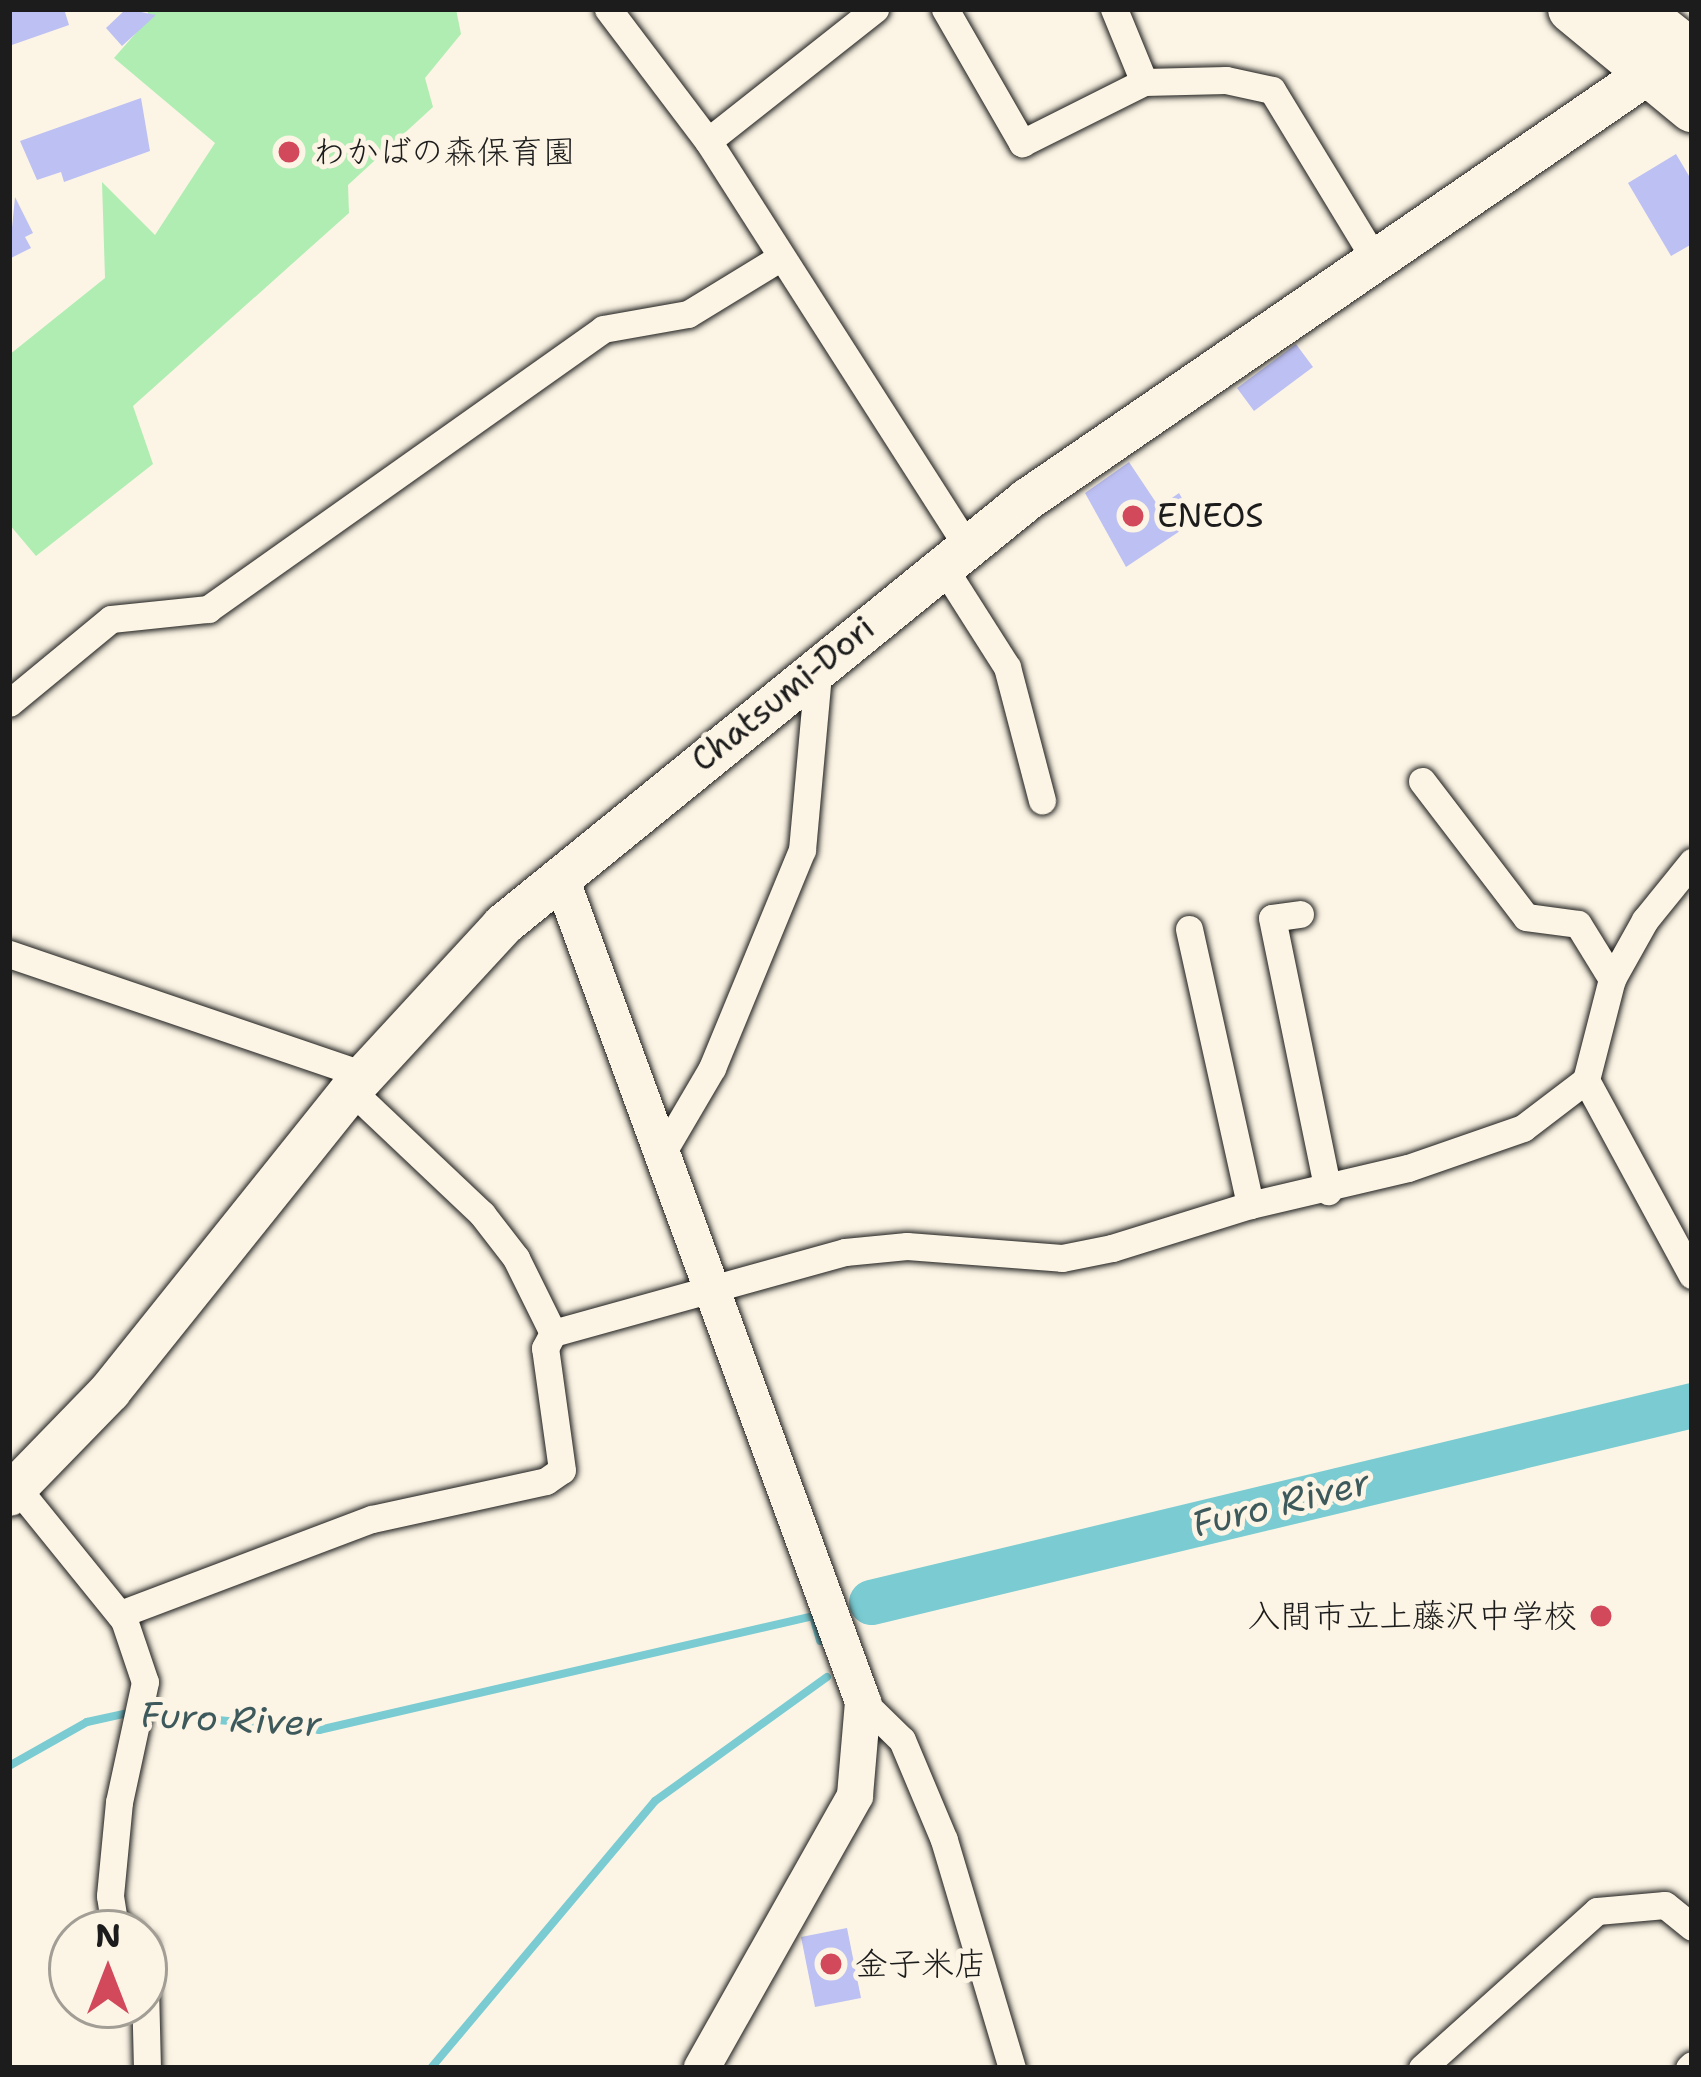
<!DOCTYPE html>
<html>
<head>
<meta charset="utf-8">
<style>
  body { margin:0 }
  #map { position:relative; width:1701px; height:2077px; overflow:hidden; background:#fcf5e5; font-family:"Shantell Sans","Klee One",sans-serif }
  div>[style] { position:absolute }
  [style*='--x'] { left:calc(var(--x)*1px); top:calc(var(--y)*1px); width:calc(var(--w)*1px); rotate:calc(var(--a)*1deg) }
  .green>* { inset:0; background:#b0edb3 }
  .stream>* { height:8px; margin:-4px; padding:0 4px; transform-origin:4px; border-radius:4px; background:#7acbd2 }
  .river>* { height:45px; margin:-22.5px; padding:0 22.5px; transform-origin:22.5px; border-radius:22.5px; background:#7acbd2 }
  .building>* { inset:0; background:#bdc0f2 }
  .roads { filter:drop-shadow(0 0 3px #1c1c1c) drop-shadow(0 0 3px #1c1c1c) }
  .street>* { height:27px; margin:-13.5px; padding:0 13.5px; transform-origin:13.5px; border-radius:13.5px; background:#fcf5e5 }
  .secondary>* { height:36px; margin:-18px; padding:0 18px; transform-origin:18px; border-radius:18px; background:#fcf5e5 }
  .primary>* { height:42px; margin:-21px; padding:0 21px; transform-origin:21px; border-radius:21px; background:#fcf5e5 }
  .highway>* { height:48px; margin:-24px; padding:0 24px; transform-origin:24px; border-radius:24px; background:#fcf5e5 }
  .dots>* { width:33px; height:33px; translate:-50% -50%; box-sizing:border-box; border:6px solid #fcf5e5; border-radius:50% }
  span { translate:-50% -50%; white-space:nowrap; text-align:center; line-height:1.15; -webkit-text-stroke:10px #fcf5e5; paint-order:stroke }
  .poi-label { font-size:33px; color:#1c1c1c }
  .left { translate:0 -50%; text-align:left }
  .right { translate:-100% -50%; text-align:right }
  .street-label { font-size:33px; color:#1c1c1c }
  .water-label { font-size:36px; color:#3d595c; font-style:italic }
  .frame { position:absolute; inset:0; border:12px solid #1c1c1c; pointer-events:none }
  .north { position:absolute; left:48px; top:1909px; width:120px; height:120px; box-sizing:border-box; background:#fcf5e5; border:3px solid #a29e95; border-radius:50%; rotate:0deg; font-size:33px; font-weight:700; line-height:48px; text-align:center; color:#1c1c1c }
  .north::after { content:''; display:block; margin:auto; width:42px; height:54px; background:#d1495b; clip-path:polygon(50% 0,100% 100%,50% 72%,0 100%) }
</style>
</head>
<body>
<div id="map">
  <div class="green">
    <i style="clip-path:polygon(147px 9px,456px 9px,461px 34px,425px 78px,433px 107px,348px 185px,349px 213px,133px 406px,153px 464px,36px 556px,9px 524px,9px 355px,105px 278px,102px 182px,155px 235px,215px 143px,114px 58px,149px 18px)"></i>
  </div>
  <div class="stream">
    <i style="--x:147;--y:1713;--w:173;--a:5.6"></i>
    <i style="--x:319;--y:1730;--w:507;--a:-12.99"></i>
    <i style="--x:813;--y:1616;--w:26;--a:74"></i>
    <i style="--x:9;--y:1766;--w:90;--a:-29.4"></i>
    <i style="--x:87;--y:1722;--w:46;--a:-12.5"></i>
    <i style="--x:431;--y:2068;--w:349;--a:-50"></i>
    <i style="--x:655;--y:1801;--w:212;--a:-35.8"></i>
  </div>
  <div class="river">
    <i style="--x:871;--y:1602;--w:844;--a:-13.49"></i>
  </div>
  <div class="building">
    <i style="clip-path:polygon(9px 9px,64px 9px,69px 25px,9px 46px)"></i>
    <i style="clip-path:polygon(126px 9px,156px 15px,122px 46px,106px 28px)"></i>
    <i style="clip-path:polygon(141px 98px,150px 151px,64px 182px,61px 172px,37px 180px,20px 141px)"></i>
    <i style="clip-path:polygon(1676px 154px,1692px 181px,1692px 244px,1671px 256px,1628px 183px)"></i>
    <i style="clip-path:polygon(15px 197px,33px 233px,25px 237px,31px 248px,9px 259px)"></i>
    <i style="clip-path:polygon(1296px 344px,1313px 367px,1254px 411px,1237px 388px)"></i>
    <i style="clip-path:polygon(1129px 462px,1159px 507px,1179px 493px,1195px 521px,1126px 567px,1085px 493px)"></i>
    <i style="clip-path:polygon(847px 1928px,861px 1998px,815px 2007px,801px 1937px)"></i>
  </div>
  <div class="roads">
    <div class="street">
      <i style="--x:608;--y:9;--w:166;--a:52.9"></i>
      <i style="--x:708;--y:141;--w:479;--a:57.4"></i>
      <i style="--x:945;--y:9;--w:155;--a:60.1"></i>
      <i style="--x:1022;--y:143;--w:136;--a:-26.6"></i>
      <i style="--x:1144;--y:82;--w:82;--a:-1.4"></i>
      <i style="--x:1226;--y:80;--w:47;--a:12.3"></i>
      <i style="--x:1272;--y:90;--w:197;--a:58.7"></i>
      <i style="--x:1114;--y:9;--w:79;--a:67.7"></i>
      <i style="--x:708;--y:141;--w:213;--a:-38.3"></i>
      <i style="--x:942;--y:565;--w:121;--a:57.5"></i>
      <i style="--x:1007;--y:667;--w:138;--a:75.3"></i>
      <i style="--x:9;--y:703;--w:132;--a:-39.5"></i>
      <i style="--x:111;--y:619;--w:98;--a:-5.9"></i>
      <i style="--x:208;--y:609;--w:484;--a:-35.3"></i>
      <i style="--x:603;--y:329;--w:86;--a:-10"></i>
      <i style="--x:688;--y:314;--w:105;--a:-31.4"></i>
      <i style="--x:1422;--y:781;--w:171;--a:52.6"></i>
      <i style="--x:1526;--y:917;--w:52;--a:7.7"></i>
      <i style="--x:1578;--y:924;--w:65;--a:58.3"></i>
      <i style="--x:1300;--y:914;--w:28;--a:172"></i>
      <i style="--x:1272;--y:918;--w:279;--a:78.4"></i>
      <i style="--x:1189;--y:929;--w:283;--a:77.5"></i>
      <i style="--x:9;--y:954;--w:375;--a:18.8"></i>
      <i style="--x:1586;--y:1080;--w:222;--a:61.5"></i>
      <i style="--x:661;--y:1155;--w:101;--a:-59.6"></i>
      <i style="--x:712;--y:1068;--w:236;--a:-67.6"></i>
      <i style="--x:802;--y:850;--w:187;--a:-84.8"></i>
      <i style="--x:553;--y:1333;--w:303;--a:-15.5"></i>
      <i style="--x:845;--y:1252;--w:62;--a:-5.5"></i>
      <i style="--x:907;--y:1246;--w:155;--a:4.4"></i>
      <i style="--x:1062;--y:1258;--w:51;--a:-11.3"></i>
      <i style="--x:1112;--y:1248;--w:145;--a:-17.3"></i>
      <i style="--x:1250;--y:1205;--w:162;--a:-13.2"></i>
      <i style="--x:1408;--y:1168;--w:122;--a:-19.2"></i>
      <i style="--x:1523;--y:1128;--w:79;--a:-37.3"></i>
      <i style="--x:1586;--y:1080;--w:104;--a:-75.6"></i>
      <i style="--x:1612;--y:979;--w:68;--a:-60.8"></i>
      <i style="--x:1645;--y:920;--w:75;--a:-51"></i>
      <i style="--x:9;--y:1478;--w:183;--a:51"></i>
      <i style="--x:124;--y:1620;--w:65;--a:71.3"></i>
      <i style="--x:145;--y:1682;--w:123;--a:102.2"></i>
      <i style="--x:119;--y:1802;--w:94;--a:95.5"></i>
      <i style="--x:110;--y:1896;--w:25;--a:81"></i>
      <i style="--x:114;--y:1921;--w:21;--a:35"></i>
      <i style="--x:120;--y:1614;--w:269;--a:-20.7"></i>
      <i style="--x:372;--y:1519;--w:178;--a:-12.3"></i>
      <i style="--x:546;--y:1481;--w:19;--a:-35"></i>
      <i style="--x:562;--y:1470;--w:123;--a:-97.9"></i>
      <i style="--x:545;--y:1348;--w:17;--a:-62"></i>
      <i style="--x:553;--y:1333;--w:84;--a:-116.3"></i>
      <i style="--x:516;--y:1258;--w:56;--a:-127.7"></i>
      <i style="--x:482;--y:1214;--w:180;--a:-136.6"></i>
      <i style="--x:863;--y:1702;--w:54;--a:44.3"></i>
      <i style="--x:902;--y:1740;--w:108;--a:67.2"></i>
      <i style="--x:944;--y:1840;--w:238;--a:73.4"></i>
      <i style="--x:144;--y:1946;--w:122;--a:88.6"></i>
      <i style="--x:1422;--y:2068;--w:235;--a:-41.9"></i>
      <i style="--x:1597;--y:1911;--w:68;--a:-5"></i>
      <i style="--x:1665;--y:1905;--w:35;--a:39"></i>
      <i style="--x:1689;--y:2068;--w:4;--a:-45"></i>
    </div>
    <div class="secondary">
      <i style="--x:561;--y:878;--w:878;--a:69.87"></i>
      <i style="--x:863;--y:1702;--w:94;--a:94.9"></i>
      <i style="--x:855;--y:1796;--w:312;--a:119.4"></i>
    </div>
    <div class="primary">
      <i style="--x:9;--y:1495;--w:145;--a:-45.8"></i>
      <i style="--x:110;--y:1391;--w:386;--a:-51.3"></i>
      <i style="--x:351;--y:1090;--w:224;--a:-47.3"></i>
      <i style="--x:503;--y:925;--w:676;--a:-39.06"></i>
      <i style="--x:1028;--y:499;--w:781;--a:-34.46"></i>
    </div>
    <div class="highway">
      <i style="--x:1572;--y:9;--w:156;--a:39.5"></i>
      <i style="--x:1635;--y:9;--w:73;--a:38.3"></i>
    </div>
  </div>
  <div class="dots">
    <i style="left:289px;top:152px;background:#d1495b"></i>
    <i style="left:1133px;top:516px;background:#d1495b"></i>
    <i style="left:1601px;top:1616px;background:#d1495b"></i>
    <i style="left:831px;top:1964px;background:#d1495b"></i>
  </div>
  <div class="poi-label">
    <span class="left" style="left:313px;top:152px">わかばの森保育園</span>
    <span class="left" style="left:1157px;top:516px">ENEOS</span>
    <span class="right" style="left:1577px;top:1616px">入間市立上藤沢中学校</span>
    <span class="left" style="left:855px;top:1964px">金子米店</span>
  </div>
  <div class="street-label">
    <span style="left:783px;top:694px;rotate:-39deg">Chatsumi-Dori</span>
  </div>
  <div class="water-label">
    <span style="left:1281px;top:1503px;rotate:-14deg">Furo River</span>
    <span style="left:231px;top:1719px;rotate:3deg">Furo River</span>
  </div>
  <div class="frame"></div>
  <div class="north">N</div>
</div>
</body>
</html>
